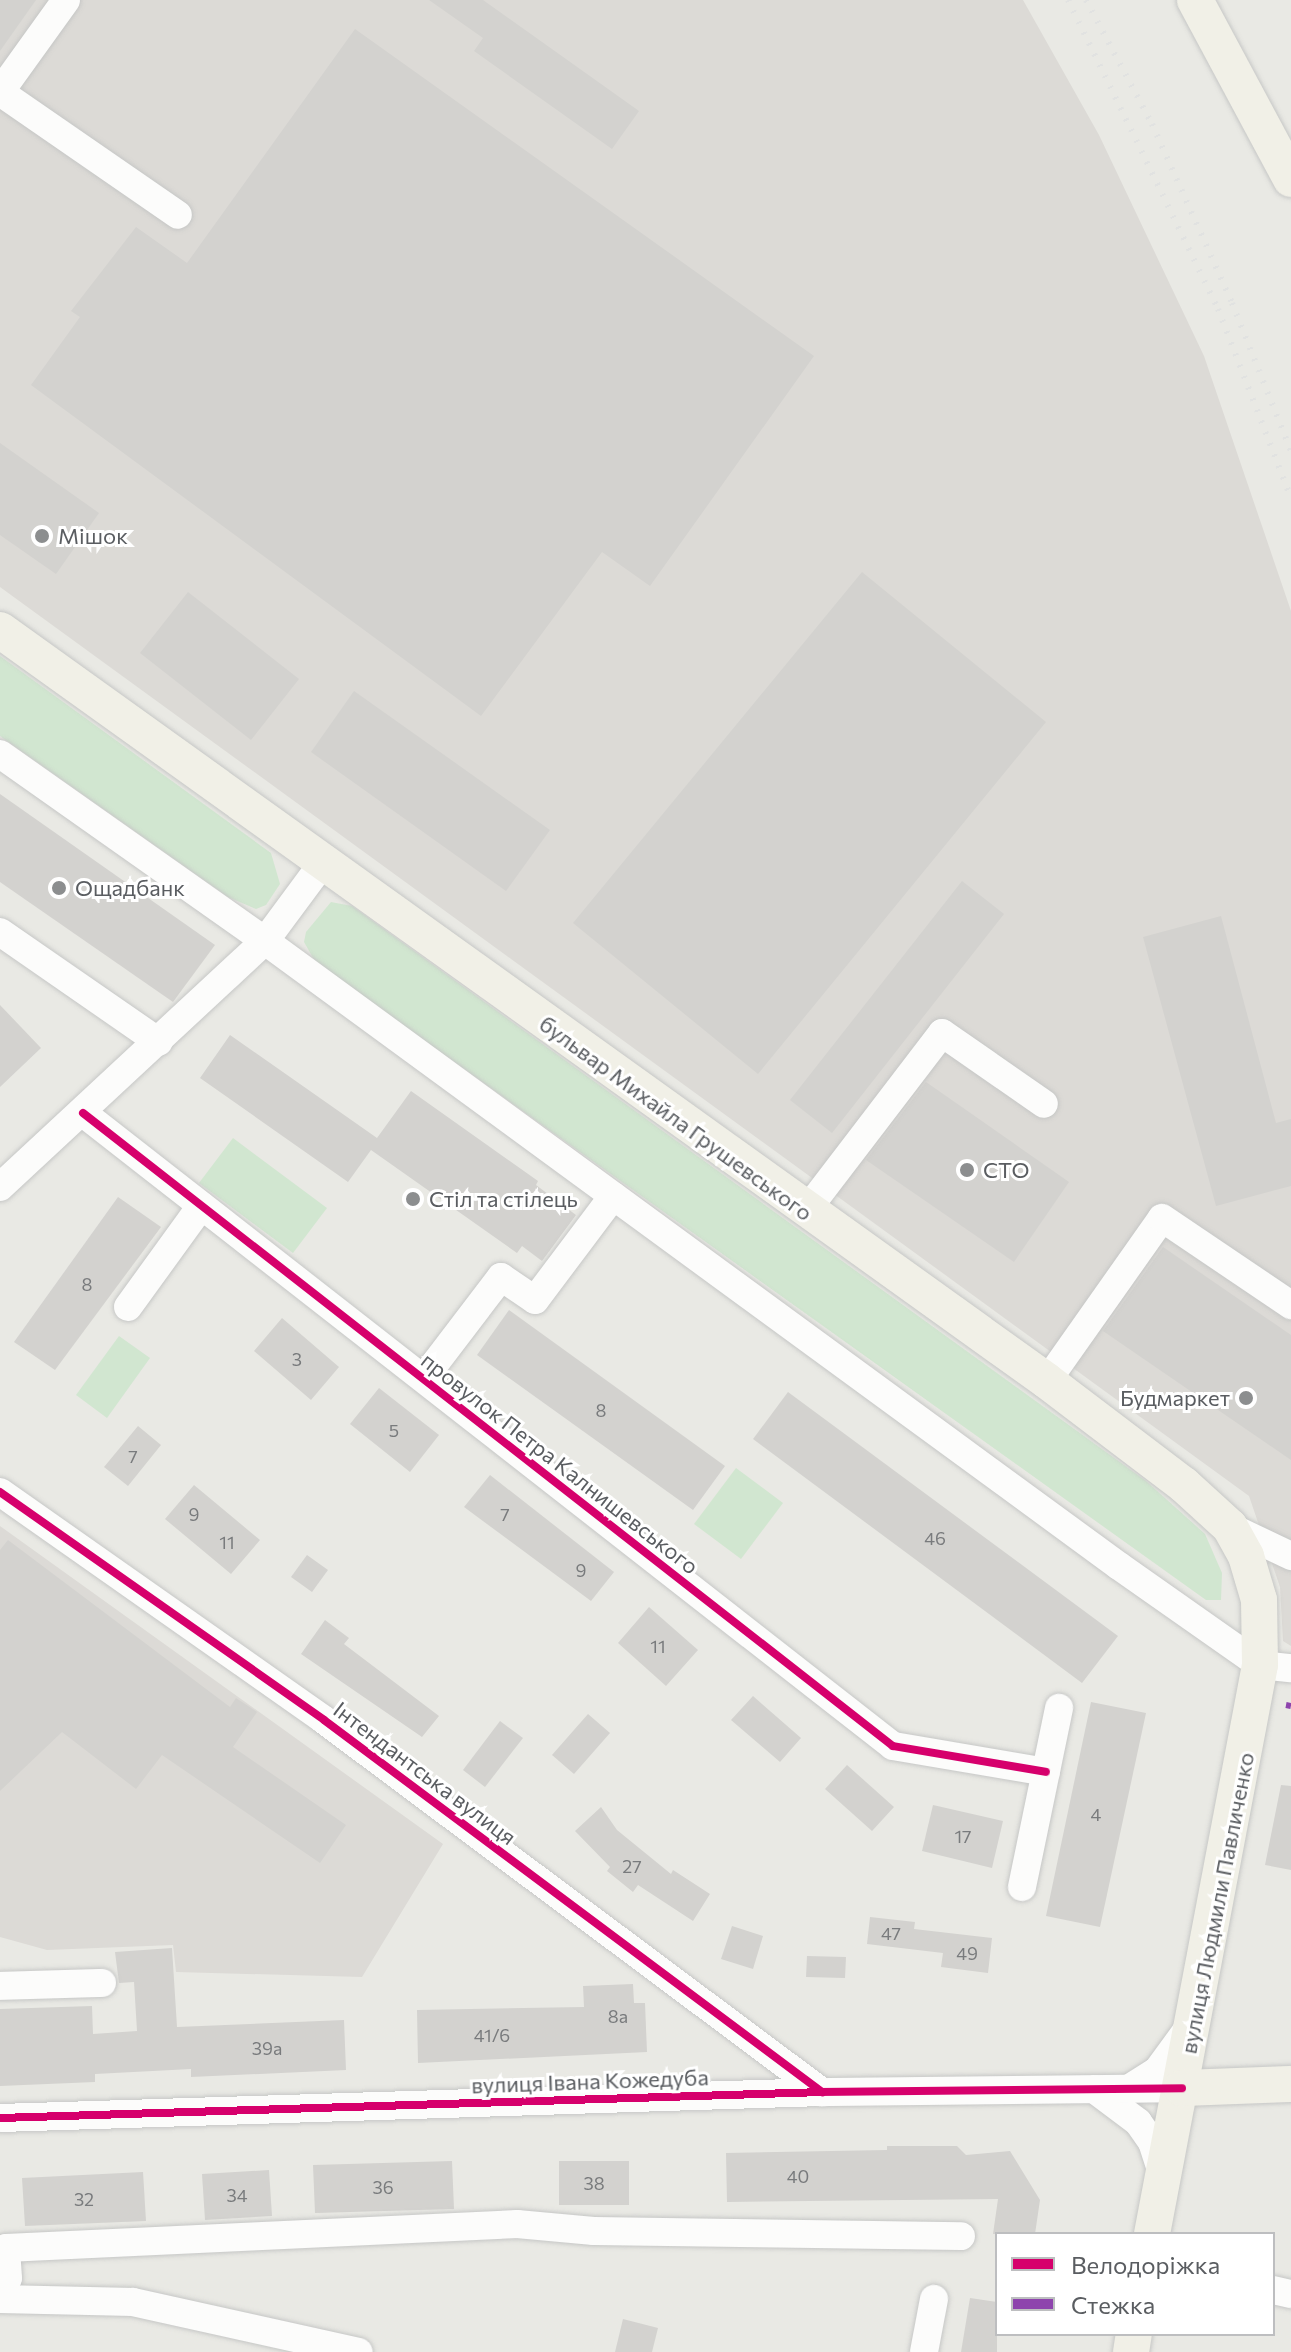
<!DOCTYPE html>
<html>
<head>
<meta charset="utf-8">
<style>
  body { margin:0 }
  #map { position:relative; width:1291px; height:2352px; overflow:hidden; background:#e9e9e4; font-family:Commissioner,sans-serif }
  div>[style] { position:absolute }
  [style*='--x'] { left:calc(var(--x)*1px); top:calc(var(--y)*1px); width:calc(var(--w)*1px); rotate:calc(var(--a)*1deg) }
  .industrial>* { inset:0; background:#dcdad6 }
  .green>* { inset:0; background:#d1e6d0 }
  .building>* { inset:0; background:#d3d2cf }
  .roads { filter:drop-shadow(0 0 2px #c6c7c6) drop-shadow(0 0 2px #c6c7c6) }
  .minor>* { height:28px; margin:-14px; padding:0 14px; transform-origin:14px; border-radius:14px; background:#fcfcfb }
  .major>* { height:36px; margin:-18px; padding:0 18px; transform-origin:18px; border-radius:18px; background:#f1f0e7 }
  .rail>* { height:6px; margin-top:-3px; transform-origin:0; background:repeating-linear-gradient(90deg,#e1e2e1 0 2px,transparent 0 12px) }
  .quiet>* { height:6px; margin-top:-3px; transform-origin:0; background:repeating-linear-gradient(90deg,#8e44ad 0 12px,transparent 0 18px) }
  .cycleway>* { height:8px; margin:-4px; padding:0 4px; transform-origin:4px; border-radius:4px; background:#d6006c }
  .dots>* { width:22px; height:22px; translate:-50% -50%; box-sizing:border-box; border:4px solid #fff; border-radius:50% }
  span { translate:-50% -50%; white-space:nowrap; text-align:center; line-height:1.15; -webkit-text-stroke:6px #fff; paint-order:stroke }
  .number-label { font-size:18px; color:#797b7d }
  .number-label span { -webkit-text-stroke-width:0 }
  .poi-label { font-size:22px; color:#5a5d61 }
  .left { translate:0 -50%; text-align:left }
  .right { translate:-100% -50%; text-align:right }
  .street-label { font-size:22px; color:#5a5d61 }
  .legend { position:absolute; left:995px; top:2232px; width:280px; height:104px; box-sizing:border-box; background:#fff; border:2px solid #bdbec0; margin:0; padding:10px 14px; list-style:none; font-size:24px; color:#5a5d61 }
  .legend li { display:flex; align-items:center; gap:16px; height:40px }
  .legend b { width:40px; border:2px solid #bdbec0 }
</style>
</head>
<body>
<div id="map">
  <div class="industrial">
    <i style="clip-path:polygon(0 0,1023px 0,1099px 135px,1204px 356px,1291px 611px,1291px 1646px,1283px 1641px,1280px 1587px,1249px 1496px,0 587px)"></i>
    <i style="clip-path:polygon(0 1526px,443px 1844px,362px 1977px,176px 1972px,173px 1945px,47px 1950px,0 1937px)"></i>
  </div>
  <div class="green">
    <i style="clip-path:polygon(0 656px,271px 853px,280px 884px,266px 905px,256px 909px,228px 897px,0 736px)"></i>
    <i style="clip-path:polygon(331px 902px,352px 906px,1146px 1481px,1205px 1534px,1222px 1573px,1221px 1600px,1206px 1600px,316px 963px,304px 942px,306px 932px)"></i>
    <i style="clip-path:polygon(233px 1138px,327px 1208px,293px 1253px,199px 1183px)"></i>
    <i style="clip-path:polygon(119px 1336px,150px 1358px,107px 1418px,76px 1395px)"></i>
    <i style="clip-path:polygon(736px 1468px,783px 1503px,741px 1559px,694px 1524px)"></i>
  </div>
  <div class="building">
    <i style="clip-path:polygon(0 0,36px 0,0 51px)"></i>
    <i style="clip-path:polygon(429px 0,483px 0,639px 111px,612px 149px,474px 51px,483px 38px)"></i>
    <i style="clip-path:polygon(355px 29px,814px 356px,650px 586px,602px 552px,481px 716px,31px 385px,80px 317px,71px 311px,136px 227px,187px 263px)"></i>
    <i style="clip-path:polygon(0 443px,99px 513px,56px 574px,0 535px)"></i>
    <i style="clip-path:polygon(862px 572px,1046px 722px,758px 1074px,573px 923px)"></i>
    <i style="clip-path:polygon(188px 592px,299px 679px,251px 740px,140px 653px)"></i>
    <i style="clip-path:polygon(354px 691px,550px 830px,506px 891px,311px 752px)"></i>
    <i style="clip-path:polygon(0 794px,215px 945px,173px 1002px,0 882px)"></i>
    <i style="clip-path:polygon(962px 881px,1004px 914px,832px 1133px,790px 1100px)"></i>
    <i style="clip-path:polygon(1221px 916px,1276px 1123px,1291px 1119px,1291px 1186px,1216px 1206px,1143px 937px)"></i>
    <i style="clip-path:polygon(0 1005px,41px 1048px,0 1087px)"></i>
    <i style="clip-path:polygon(230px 1035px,377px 1138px,411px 1091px,538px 1181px,536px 1185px,576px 1215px,542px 1261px,522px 1246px,517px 1253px,371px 1150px,348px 1182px,200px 1078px)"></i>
    <i style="clip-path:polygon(926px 1082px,1069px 1182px,1014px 1262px,866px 1160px)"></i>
    <i style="clip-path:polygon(118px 1197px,161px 1227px,55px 1370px,14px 1342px)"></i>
    <i style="clip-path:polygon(1163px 1247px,1291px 1335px,1291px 1460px,1103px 1331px)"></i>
    <i style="clip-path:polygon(509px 1310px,725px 1466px,693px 1510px,477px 1355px)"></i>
    <i style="clip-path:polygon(282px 1318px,339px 1367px,311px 1400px,254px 1351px)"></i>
    <i style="clip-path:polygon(379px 1388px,439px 1435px,410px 1472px,350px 1424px)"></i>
    <i style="clip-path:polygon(788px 1392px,1118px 1636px,1082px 1683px,753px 1439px)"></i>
    <i style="clip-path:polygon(138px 1426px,161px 1445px,128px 1486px,104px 1467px)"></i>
    <i style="clip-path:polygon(490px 1475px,614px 1572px,591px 1601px,464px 1507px)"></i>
    <i style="clip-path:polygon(194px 1485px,260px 1540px,231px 1574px,165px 1519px)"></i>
    <i style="clip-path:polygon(8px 1540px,230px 1707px,236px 1698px,257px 1712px,233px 1747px,346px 1825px,320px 1863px,162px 1755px,136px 1789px,62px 1732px,0 1791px,0 1550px)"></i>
    <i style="clip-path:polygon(307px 1555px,328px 1570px,312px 1592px,291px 1577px)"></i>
    <i style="clip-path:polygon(649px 1607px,698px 1650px,666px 1686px,618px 1643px)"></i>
    <i style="clip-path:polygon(325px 1620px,349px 1638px,344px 1644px,439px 1716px,422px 1737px,301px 1654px)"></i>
    <i style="clip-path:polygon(753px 1696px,801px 1738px,780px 1762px,731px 1720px)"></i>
    <i style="clip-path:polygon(1091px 1702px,1146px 1713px,1100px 1927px,1046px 1916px)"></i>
    <i style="clip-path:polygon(588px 1714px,610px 1733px,574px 1774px,552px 1755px)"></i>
    <i style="clip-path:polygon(500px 1721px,523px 1738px,485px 1787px,463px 1770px)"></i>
    <i style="clip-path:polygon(847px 1765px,894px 1807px,872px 1831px,825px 1789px)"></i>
    <i style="clip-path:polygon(1281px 1785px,1291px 1786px,1291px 1870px,1265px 1865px)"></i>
    <i style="clip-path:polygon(933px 1805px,1003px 1821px,992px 1868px,922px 1851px)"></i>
    <i style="clip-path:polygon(601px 1807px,617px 1830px,671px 1874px,673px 1870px,710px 1894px,693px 1921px,638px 1885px,633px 1892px,607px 1871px,610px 1867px,575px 1831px)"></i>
    <i style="clip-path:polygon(870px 1917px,915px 1922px,914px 1929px,992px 1938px,988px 1973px,941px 1967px,943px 1953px,867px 1944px)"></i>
    <i style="clip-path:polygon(732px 1926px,763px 1936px,753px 1969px,721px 1959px)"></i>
    <i style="clip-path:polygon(172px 1948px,177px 2027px,344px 2020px,346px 2070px,191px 2077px,191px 2069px,95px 2074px,95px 2082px,0 2086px,0 2009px,92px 2006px,93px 2034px,137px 2031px,134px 1982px,119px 1983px,115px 1952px)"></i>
    <i style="clip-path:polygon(807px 1956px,846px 1957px,845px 1978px,806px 1977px)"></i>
    <i style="clip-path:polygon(633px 1984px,634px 2003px,645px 2003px,647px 2052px,418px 2063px,417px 2010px,584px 2007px,583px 1986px)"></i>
    <i style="clip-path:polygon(887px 2146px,957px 2146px,966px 2155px,1010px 2151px,1040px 2200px,1035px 2234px,993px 2234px,998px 2199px,727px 2202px,726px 2153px,887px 2150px)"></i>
    <i style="clip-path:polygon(452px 2161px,454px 2209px,315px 2213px,313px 2165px)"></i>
    <i style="clip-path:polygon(559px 2161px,629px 2161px,629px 2205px,559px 2205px)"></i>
    <i style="clip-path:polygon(269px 2170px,272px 2216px,205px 2220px,202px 2174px)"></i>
    <i style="clip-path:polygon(143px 2172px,146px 2221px,25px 2226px,22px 2178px)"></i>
    <i style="clip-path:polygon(970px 2298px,997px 2302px,997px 2352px,961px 2352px)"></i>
    <i style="clip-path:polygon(623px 2319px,658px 2328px,652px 2352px,615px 2352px)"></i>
  </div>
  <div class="roads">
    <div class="minor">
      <i style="--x:0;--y:92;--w:216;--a:34.6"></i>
      <i style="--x:0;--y:92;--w:113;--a:-54.3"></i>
      <i style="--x:0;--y:754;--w:324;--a:35.2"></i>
      <i style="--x:265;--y:941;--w:1058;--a:36.2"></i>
      <i style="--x:1119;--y:1566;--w:172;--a:35.1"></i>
      <i style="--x:1260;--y:1665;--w:31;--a:6"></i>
      <i style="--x:0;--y:932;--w:193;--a:34.7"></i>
      <i style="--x:83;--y:1113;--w:1028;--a:38.01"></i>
      <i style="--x:893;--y:1746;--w:155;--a:9.6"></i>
      <i style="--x:0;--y:1187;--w:362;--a:-42.9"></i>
      <i style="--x:265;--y:941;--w:96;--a:-53.5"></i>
      <i style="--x:806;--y:1211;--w:224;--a:-52.6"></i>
      <i style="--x:942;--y:1033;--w:124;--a:34.8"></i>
      <i style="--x:128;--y:1307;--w:125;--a:-54.1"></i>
      <i style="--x:424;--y:1378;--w:127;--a:-52.7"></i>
      <i style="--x:501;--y:1277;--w:41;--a:34.1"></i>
      <i style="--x:535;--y:1300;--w:130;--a:-53.1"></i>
      <i style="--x:1047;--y:1381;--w:199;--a:-54.8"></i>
      <i style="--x:1162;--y:1218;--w:156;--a:34"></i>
      <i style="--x:0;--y:1492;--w:396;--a:35.1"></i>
      <i style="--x:324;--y:1720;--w:622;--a:36.76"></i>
      <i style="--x:1230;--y:1527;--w:68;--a:25.4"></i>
      <i style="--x:1022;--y:1887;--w:183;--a:-78.3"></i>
      <i style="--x:0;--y:1986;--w:102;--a:-1.7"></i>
      <i style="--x:1094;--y:2089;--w:55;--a:36.9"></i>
      <i style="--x:1138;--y:2122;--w:24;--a:55"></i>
      <i style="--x:1152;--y:2142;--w:33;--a:72"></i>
      <i style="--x:1128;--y:2089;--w:34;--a:-32"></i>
      <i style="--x:1157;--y:2071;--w:51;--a:-53.8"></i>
      <i style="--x:0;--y:2118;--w:822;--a:-1.81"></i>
      <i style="--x:822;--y:2092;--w:360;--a:-0.6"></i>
      <i style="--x:0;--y:2286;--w:11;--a:-45"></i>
      <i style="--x:8;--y:2278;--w:30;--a:-94"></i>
      <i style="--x:6;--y:2248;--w:512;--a:-2.69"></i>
      <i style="--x:517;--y:2224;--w:77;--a:5.2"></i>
      <i style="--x:594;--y:2231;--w:367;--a:0.8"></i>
      <i style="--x:1273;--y:2290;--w:18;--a:13"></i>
      <i style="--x:0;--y:2299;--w:133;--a:1.3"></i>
      <i style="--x:133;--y:2302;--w:231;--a:12.5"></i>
      <i style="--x:924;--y:2352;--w:54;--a:-79.3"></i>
    </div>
    <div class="major">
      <i style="--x:1195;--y:0;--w:203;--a:61.8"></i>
      <i style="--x:0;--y:630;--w:1288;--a:35.65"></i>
      <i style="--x:1047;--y:1381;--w:172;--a:37.2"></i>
      <i style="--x:1184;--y:1485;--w:62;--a:42.4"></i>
      <i style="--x:1230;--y:1527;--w:33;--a:61"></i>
      <i style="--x:1246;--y:1556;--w:46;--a:73.5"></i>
      <i style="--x:1259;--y:1600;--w:65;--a:89.1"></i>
      <i style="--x:1260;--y:1665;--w:579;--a:100.75"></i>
      <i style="--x:1182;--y:2088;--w:109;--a:-2.1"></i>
      <i style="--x:1131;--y:2352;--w:18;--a:-81"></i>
    </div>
  </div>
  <div class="rail">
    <i style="--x:1068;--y:0;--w:343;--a:64.1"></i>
    <i style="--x:1218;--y:309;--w:203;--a:68.9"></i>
    <i style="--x:1086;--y:0;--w:140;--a:62"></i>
    <i style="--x:1152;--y:124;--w:196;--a:65.9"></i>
    <i style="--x:1232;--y:303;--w:159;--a:68.3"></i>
  </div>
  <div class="quiet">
    <i style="--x:1286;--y:1705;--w:5;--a:11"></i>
  </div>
  <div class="cycleway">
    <i style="--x:83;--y:1113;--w:1028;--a:38.01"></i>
    <i style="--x:893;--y:1746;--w:155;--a:9.6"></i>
    <i style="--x:0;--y:1492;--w:396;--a:35.1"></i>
    <i style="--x:324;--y:1720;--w:622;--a:36.76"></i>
    <i style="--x:0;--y:2118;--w:822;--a:-1.81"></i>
    <i style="--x:822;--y:2092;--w:360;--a:-0.6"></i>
  </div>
  <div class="dots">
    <i style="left:42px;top:536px;background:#8c8e8f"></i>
    <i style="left:59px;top:888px;background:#8c8e8f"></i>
    <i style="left:967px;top:1170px;background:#8c8e8f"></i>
    <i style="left:413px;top:1199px;background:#8c8e8f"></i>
    <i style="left:1246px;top:1398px;background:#8c8e8f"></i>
  </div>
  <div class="number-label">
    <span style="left:87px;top:1284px">8</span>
    <span style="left:297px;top:1359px">3</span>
    <span style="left:601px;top:1410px">8</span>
    <span style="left:394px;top:1430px">5</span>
    <span style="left:133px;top:1456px">7</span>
    <span style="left:194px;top:1514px">9</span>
    <span style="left:505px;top:1514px">7</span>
    <span style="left:935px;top:1538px">46</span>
    <span style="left:227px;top:1542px">11</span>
    <span style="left:581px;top:1570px">9</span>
    <span style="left:658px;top:1646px">11</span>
    <span style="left:1096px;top:1814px">4</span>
    <span style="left:963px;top:1836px">17</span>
    <span style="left:632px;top:1866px">27</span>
    <span style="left:891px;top:1933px">47</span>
    <span style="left:967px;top:1953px">49</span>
    <span style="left:618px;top:2016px">8а</span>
    <span style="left:492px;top:2035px">41/6</span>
    <span style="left:267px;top:2048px">39а</span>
    <span style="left:798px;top:2176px">40</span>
    <span style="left:594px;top:2183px">38</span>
    <span style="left:383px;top:2187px">36</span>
    <span style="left:237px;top:2195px">34</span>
    <span style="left:84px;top:2199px">32</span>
  </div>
  <div class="poi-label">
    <span class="left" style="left:58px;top:536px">Мішок</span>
    <span class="left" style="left:75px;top:888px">Ощадбанк</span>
    <span class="left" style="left:983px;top:1170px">СТО</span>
    <span class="left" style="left:429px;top:1199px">Стіл та стілець</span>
    <span class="right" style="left:1230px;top:1398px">Будмаркет</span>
  </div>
  <div class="street-label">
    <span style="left:676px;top:1118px;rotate:36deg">бульвар Михайла Грушевського</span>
    <span style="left:560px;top:1463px;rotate:38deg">провулок Петра Калнишевського</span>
    <span style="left:425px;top:1773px;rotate:37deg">Інтендантська вулиця</span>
    <span style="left:1217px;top:1903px;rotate:-79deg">вулиця Людмили Павличенко</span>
    <span style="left:590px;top:2081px;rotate:-2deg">вулиця Івана Кожедуба</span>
  </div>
  <ul class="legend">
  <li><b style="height:10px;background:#d6006c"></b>Велодоріжка</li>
  <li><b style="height:10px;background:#8e44ad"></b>Стежка</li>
  </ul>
</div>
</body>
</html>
